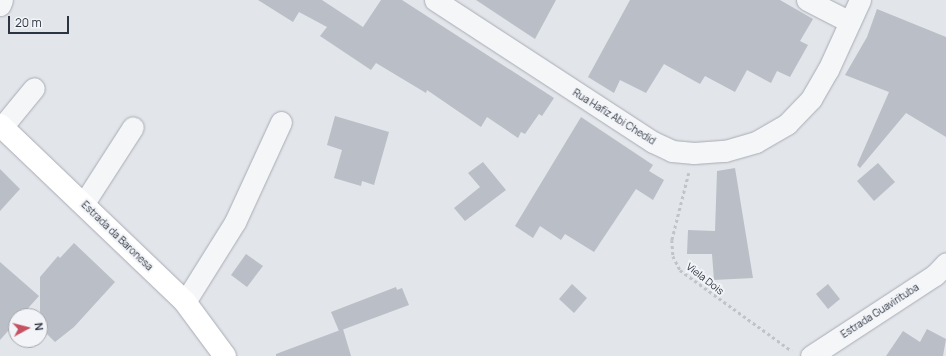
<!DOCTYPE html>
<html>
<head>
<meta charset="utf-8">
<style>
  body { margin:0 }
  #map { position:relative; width:946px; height:356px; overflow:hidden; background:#e2e5ea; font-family:Manrope,sans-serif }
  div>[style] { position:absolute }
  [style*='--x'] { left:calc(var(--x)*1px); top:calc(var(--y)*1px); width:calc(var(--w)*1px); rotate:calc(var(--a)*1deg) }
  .building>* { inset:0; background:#babec6 }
  .path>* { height:2.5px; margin-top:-1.25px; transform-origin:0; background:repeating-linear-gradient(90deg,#c1c3c8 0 3px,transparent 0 6px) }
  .roads { filter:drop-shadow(0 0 1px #a8acb4) drop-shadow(0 0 1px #a8acb4) }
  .minor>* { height:21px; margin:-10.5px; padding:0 10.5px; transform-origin:10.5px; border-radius:10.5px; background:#f5f6f8 }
  .major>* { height:22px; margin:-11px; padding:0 11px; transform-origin:11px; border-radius:11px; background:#fff }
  span { translate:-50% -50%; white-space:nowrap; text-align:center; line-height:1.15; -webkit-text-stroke:4px #f2f4f7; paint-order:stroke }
  .street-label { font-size:10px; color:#2c3341 }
  .north { position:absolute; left:8px; top:308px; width:40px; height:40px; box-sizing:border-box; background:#f2f4f7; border:1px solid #a3a7ae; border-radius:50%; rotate:83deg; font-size:11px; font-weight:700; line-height:16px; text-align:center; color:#2c3341 }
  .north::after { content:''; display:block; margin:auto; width:14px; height:18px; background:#c55161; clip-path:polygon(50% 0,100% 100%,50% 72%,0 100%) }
  .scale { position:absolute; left:8px; top:16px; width:61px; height:18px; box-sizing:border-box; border:2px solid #2c3341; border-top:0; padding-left:5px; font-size:12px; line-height:14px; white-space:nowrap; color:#2c3341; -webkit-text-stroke:3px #f2f4f7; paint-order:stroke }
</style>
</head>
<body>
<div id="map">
  <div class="building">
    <i style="clip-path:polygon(258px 0,322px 0,363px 27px,381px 0,402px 0,554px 98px,542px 116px,539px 114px,525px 134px,521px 132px,518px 138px,487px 117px,481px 127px,427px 90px,426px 93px,376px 63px,371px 70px,320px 36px,327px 27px,299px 12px,293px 22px)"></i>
    <i style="clip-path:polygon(476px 0,556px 0,535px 39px)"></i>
    <i style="clip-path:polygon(630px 0,780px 0,813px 19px,800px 41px,808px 45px,790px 77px,777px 71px,771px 83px,747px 70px,735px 92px,705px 76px,700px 84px,664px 64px,646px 93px,620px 80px,614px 93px,588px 77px)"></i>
    <i style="clip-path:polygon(877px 9px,946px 37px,946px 137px,906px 113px,860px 168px,857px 165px,889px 92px,845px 75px,867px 37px)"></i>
    <i style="clip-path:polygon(335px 116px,389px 132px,374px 185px,362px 181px,361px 186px,334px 178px,342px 150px,327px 145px)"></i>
    <i style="clip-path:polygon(581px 117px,653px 165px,649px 171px,664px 180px,653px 200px,636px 189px,594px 252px,565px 234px,561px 240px,540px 226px,533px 238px,515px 226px)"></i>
    <i style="clip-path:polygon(483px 162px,506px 190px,465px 221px,454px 208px,480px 187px,468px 173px)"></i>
    <i style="clip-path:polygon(878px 163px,895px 182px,874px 201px,857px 181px)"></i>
    <i style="clip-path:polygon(735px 168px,753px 278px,714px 280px,712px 254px,687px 254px,688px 230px,715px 231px,717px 171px)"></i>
    <i style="clip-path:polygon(0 169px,20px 189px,0 211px)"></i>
    <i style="clip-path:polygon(74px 243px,115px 282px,74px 327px,55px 342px,40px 327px,40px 277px,58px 256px,60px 258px)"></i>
    <i style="clip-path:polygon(246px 254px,263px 266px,247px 287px,231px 275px)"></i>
    <i style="clip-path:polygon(0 262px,39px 296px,21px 316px,16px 316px,16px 322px,0 340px)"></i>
    <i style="clip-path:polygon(572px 284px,587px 298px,574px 313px,559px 299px)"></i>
    <i style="clip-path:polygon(828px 284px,840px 299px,828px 309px,816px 294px)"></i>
    <i style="clip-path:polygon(396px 287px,397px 290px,402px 288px,409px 305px,339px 331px,331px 312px)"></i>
    <i style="clip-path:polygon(343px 329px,351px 356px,276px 356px,276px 354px)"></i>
    <i style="clip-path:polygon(927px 329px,946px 339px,943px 356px,886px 356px,903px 331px,920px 342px)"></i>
  </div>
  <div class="path">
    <i style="--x:689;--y:173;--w:69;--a:104.2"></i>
    <i style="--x:672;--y:240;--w:16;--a:86"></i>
    <i style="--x:673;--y:256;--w:16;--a:63"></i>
    <i style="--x:680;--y:270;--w:138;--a:35.9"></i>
  </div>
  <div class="roads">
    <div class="minor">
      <i style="--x:435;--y:0;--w:260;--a:33.1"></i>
      <i style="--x:653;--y:142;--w:21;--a:25"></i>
      <i style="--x:672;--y:151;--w:22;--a:5"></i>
      <i style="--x:694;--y:153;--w:31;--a:-4"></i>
      <i style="--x:725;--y:151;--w:32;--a:-16"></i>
      <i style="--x:756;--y:142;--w:36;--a:-30"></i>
      <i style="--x:787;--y:124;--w:35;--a:-46"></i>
      <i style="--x:811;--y:99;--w:34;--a:-60"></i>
      <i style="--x:828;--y:70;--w:77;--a:-65.4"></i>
      <i style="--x:807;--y:0;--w:48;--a:27.1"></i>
      <i style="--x:0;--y:5;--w:5;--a:-68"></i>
      <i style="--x:2;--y:127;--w:50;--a:-50.6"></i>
      <i style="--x:84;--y:203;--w:90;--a:-57.2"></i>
      <i style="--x:185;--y:302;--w:94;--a:-58"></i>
      <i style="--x:235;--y:222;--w:110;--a:-65.3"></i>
      <i style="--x:811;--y:356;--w:148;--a:-33.2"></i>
      <i style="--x:935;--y:275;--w:16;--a:-47"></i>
    </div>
    <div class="major">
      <i style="--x:0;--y:125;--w:256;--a:43.7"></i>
      <i style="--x:185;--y:302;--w:67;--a:53.5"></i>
    </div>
  </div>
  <div class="street-label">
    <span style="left:614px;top:117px;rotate:32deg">Rua Hafiz Abi Chedid</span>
    <span style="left:117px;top:236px;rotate:44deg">Estrada da Baronesa</span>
    <span style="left:705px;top:279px;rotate:38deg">Viela Dois</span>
    <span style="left:880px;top:311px;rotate:-33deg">Estrada Guavirituba</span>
  </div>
  <div class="north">N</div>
  <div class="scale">20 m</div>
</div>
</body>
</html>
